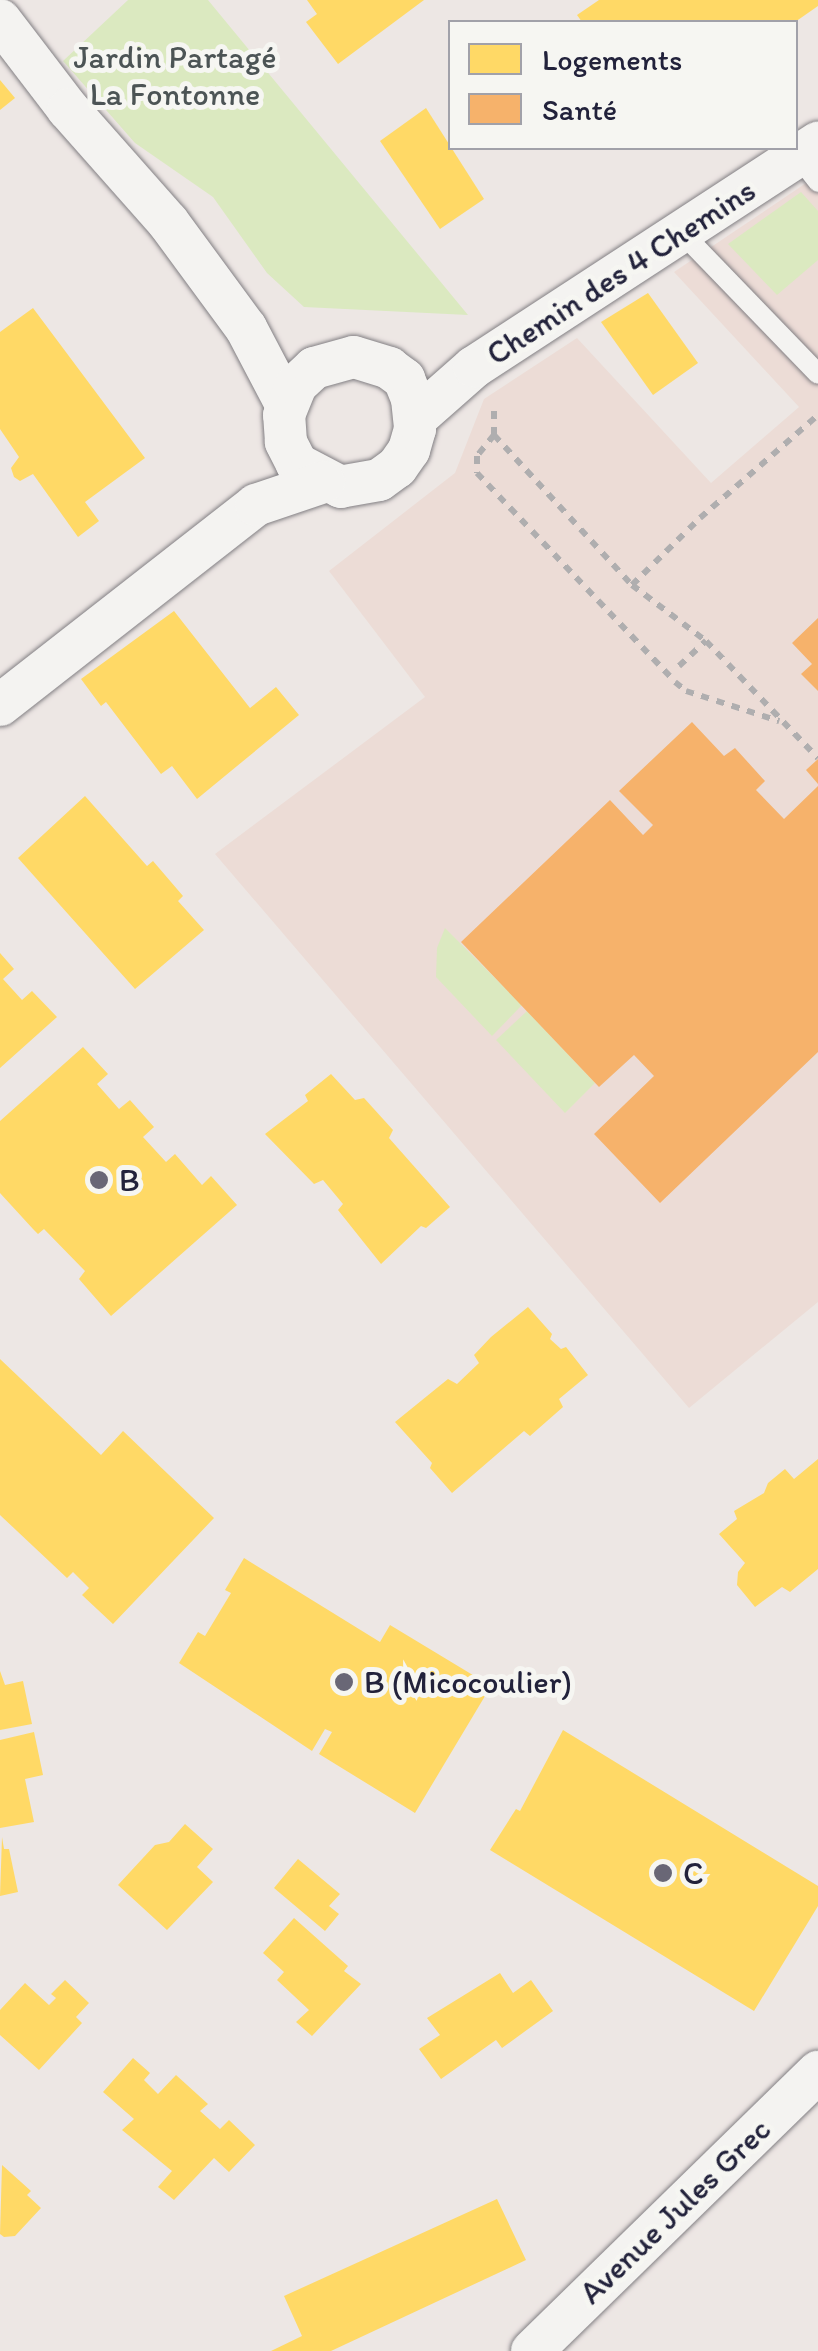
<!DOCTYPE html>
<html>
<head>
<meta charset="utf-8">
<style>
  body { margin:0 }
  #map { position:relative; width:818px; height:2351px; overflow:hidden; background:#ede7e4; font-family:Itim,sans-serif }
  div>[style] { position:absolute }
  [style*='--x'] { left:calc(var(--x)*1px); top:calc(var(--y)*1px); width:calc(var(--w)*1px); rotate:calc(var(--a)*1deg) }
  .built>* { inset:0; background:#ecdcd6 }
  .green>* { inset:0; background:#dbe9c0 }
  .homes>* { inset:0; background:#ffd966 }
  .health>* { inset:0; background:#f6b26b }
  .path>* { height:6px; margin-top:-3px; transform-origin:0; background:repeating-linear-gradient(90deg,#afaeaf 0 8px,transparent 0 16px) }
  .roads { filter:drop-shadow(0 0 2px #827f83) drop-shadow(0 0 2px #827f83) }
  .lane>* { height:20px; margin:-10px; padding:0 10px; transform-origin:10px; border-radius:10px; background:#f4f3f1 }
  .street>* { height:42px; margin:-21px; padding:0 21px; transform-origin:21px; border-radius:21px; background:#f4f3f1 }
  .dots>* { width:28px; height:28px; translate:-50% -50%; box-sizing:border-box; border:5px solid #f6f6f2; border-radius:50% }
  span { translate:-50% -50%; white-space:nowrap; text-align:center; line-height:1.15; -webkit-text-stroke:10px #f6f6f2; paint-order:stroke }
  .park-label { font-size:32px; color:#4c5455 }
  .street-label { font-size:32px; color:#22223b }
  .poi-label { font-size:32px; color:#22223b }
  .left { translate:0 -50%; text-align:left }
  .legend { position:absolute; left:448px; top:20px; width:350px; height:130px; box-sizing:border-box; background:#f6f6f2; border:2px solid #a1a1a9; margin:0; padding:12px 18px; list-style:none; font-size:30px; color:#22223b }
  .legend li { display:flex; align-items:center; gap:20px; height:50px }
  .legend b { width:50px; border:2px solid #a1a1a9 }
</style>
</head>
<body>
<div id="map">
  <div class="built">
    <i style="clip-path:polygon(818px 175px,818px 1302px,689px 1408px,215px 854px,425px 697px,329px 571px,455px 473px,484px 399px,577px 338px,711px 483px,799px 407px,674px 272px)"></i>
  </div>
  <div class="green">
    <i style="clip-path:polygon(128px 0,208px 0,468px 315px,304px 307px,267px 273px,213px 197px,135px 143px,63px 61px)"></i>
    <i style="clip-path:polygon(801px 192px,818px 211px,818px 260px,777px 295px,728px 244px)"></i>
    <i style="clip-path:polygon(445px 928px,522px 1005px,492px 1036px,436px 977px,437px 948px)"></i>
    <i style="clip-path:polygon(527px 1011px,595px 1083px,565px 1113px,496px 1040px)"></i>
  </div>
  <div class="homes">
    <i style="clip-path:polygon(307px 0,424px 0,338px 64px,306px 22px,317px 14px)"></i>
    <i style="clip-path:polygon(599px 0,818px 0,818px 6px,795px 22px,582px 22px,577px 15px)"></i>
    <i style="clip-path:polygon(0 80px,15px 98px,0 110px)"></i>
    <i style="clip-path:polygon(426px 108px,484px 199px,440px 229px,380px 141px)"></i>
    <i style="clip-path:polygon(648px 293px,698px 363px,653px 395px,601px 322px)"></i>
    <i style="clip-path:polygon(33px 308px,145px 458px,85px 502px,99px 521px,78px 537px,33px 474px,20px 481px,14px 477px,11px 468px,19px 457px,0 429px,0 332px)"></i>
    <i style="clip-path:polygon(174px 611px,250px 708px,276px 687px,299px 715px,197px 799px,172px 766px,161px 774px,106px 702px,101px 706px,81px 679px)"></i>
    <i style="clip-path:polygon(85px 796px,147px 866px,153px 861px,183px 896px,178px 901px,204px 930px,135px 989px,18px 858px)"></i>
    <i style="clip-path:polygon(0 953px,14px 969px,3px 979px,22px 1000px,32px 991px,57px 1017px,0 1068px)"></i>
    <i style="clip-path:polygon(83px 1047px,108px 1074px,97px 1084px,119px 1109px,130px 1100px,154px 1127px,143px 1137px,166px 1162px,175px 1154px,202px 1185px,211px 1176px,237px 1205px,111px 1316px,79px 1279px,85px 1271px,44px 1229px,38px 1234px,33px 1229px,0 1193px,0 1121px)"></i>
    <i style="clip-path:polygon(331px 1074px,355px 1100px,364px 1098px,393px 1130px,389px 1138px,450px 1207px,426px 1228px,421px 1226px,381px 1264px,338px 1210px,343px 1204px,323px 1180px,314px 1184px,265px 1134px,308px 1101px,305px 1095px)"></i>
    <i style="clip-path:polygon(528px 1307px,552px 1334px,550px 1339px,561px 1349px,566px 1347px,588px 1375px,559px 1399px,563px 1407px,530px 1436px,524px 1431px,452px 1493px,430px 1468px,432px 1463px,395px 1422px,448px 1379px,457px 1384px,479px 1363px,474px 1355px,491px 1337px)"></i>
    <i style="clip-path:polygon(0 1359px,101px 1455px,123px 1431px,214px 1518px,113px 1624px,82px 1595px,89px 1588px,73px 1572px,67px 1578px,0 1515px)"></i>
    <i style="clip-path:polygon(818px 1459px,818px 1569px,790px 1592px,782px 1587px,755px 1607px,737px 1585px,738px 1572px,745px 1563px,719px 1534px,737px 1519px,734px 1511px,764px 1493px,768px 1483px,785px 1469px,794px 1479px)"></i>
    <i style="clip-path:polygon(244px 1558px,380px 1642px,390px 1625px,491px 1686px,415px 1813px,319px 1754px,332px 1732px,325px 1729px,312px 1751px,179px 1663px,198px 1632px,205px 1636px,231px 1593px,225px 1590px)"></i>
    <i style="clip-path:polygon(0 1671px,5px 1685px,23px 1681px,32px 1724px,0 1730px)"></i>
    <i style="clip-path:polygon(563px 1730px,818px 1886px,818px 1906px,754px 2011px,490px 1850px,516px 1809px,520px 1811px)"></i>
    <i style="clip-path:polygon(34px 1732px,43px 1775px,25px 1779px,34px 1822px,0 1828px,0 1740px)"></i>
    <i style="clip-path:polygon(185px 1824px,213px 1849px,197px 1867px,213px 1882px,167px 1930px,118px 1885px,155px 1845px,169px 1842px)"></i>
    <i style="clip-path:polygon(2px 1837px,4px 1849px,9px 1849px,18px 1892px,0 1896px)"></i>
    <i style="clip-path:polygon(298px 1859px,340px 1894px,329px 1906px,339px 1914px,325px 1931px,274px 1888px)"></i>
    <i style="clip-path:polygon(294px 1918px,348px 1966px,344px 1971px,361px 1984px,312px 2036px,296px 2022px,309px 2010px,277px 1980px,284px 1972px,263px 1953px)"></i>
    <i style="clip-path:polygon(500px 1973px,513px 1993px,531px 1980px,553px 2011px,502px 2048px,496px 2040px,441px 2079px,419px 2049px,440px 2035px,427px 2018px)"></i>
    <i style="clip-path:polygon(65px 1980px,89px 2003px,76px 2017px,82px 2023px,39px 2070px,0 2035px,0 2010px,25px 1983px,49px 2005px,56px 1998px,51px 1994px)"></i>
    <i style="clip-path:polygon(133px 2058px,150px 2073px,144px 2080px,158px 2094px,176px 2075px,208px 2104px,200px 2111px,220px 2129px,229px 2120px,255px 2145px,229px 2172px,214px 2158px,174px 2200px,158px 2187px,172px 2171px,122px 2130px,134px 2119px,103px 2092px)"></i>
    <i style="clip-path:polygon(2px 2165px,31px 2191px,27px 2195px,41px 2208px,15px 2236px,4px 2237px,0 2234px)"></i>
    <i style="clip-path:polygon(497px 2199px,526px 2260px,331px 2351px,271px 2351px,302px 2336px,284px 2296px)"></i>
  </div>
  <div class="health">
    <i style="clip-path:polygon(818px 618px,818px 691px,801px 674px,812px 664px,792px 643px)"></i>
    <i style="clip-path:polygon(692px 722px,724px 756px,735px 748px,765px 781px,756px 790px,784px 819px,818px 786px,818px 1052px,660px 1203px,594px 1134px,654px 1076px,634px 1055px,599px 1087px,461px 942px,610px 800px,643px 835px,653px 825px,619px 791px)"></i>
    <i style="clip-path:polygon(818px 759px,818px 784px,806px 770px)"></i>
  </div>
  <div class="path">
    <i style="--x:494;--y:411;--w:24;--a:90"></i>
    <i style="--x:494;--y:435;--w:204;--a:47.4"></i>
    <i style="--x:632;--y:585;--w:93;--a:37.1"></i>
    <i style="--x:706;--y:641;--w:162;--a:46.3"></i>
    <i style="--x:494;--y:435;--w:27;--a:129"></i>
    <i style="--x:477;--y:456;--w:17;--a:90"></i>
    <i style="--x:477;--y:473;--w:288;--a:46.5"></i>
    <i style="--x:675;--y:682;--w:14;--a:39"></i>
    <i style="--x:686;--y:691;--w:98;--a:17.9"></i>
    <i style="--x:632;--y:585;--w:95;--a:-44.6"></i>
    <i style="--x:700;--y:518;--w:157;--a:-41.1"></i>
    <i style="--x:679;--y:666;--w:37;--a:-43"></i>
  </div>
  <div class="roads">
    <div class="lane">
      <i style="--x:798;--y:156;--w:33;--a:52"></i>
      <i style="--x:681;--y:232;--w:197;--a:46"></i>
    </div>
    <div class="street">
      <i style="--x:0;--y:20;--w:112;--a:52.6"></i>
      <i style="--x:68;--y:109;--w:151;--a:48.5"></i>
      <i style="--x:168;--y:222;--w:132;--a:53.7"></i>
      <i style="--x:246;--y:328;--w:88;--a:62.3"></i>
      <i style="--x:354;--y:357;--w:37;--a:17"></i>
      <i style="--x:389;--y:368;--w:19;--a:36"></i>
      <i style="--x:404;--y:379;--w:22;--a:68"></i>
      <i style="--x:412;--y:399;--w:30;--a:84"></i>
      <i style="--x:415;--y:429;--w:22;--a:106"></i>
      <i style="--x:409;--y:450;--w:21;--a:125"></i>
      <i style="--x:397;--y:467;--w:22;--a:144"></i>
      <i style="--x:379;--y:480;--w:39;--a:170"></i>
      <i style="--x:341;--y:487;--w:50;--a:-152.4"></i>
      <i style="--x:297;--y:464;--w:25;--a:-117"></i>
      <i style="--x:286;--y:442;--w:27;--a:-94"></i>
      <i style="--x:284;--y:415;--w:32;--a:-68"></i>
      <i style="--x:296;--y:385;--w:25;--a:-43"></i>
      <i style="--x:314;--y:368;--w:41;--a:-15.4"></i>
      <i style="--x:415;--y:419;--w:79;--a:-41.4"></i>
      <i style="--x:474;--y:367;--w:411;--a:-33.1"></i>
      <i style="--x:0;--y:705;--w:325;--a:-38"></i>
      <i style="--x:256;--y:505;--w:72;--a:-18.7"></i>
      <i style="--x:532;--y:2351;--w:400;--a:-44.3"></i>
    </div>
  </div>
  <div class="dots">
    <i style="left:99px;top:1180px;background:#696776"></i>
    <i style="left:344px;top:1682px;background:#696776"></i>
    <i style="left:663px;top:1873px;background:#696776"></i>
  </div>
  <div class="park-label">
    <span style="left:175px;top:76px">Jardin Partagé<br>La Fontonne</span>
  </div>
  <div class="street-label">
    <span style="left:621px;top:272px;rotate:-33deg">Chemin des 4 Chemins</span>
    <span style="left:675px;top:2211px;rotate:-44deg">Avenue Jules Grec</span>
  </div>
  <div class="poi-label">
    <span class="left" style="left:119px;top:1180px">B</span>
    <span class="left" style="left:364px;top:1682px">B (Micocoulier)</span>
    <span class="left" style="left:683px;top:1873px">C</span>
  </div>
  <ul class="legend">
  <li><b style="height:28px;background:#ffd966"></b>Logements</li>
  <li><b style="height:28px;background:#f6b26b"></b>Santé</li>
  </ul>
</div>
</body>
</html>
